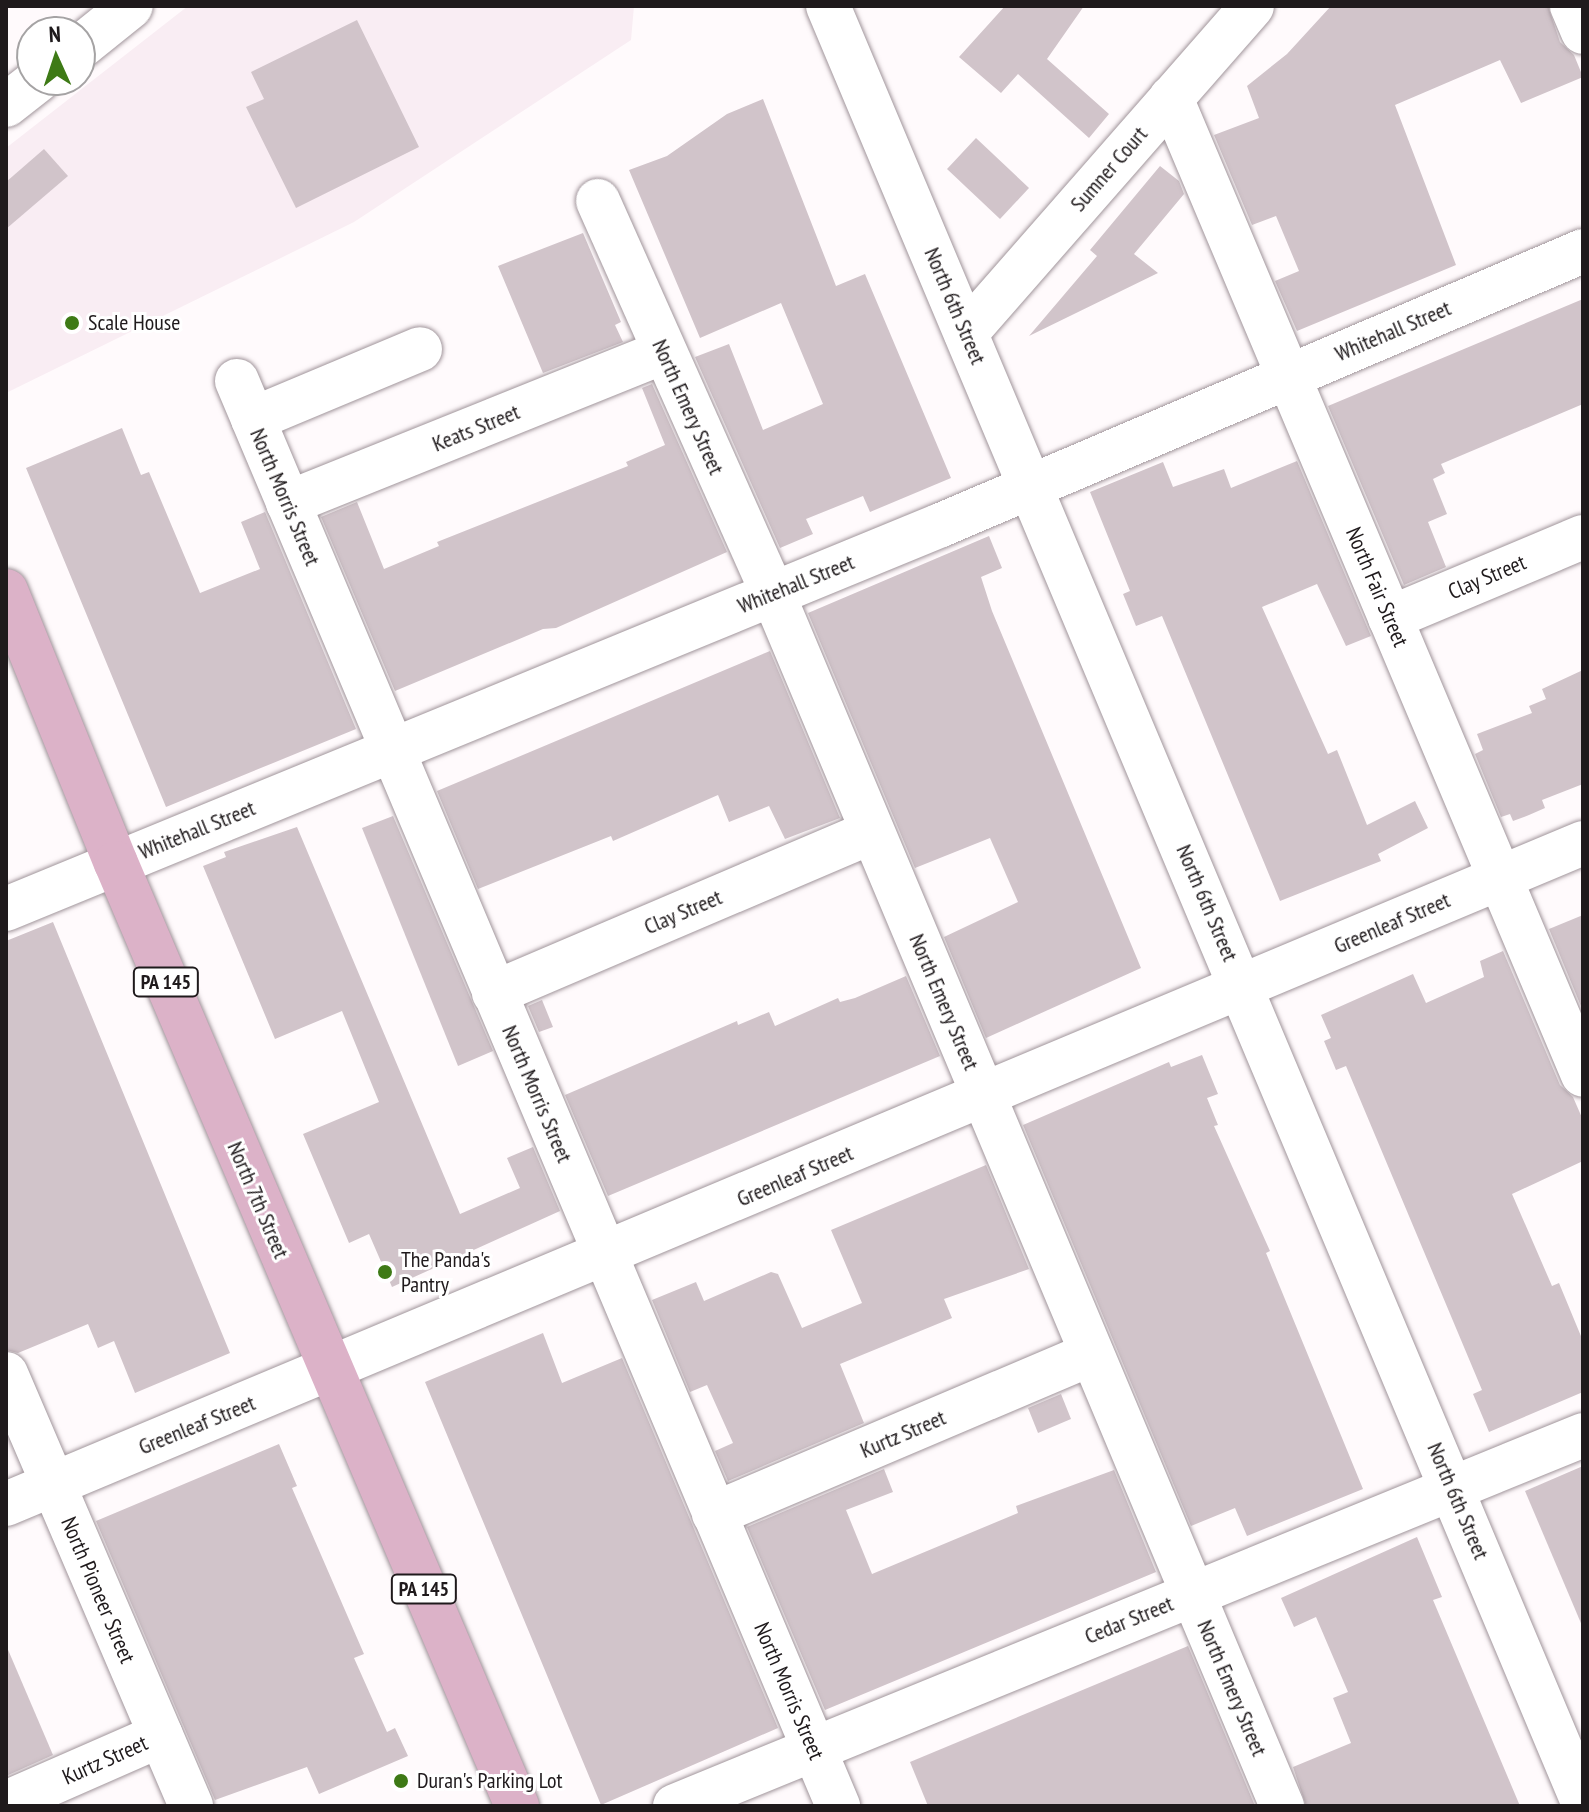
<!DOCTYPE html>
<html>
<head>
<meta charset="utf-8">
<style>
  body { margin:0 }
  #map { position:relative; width:1589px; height:1812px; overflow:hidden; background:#fffafc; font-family:"PT Sans Narrow",sans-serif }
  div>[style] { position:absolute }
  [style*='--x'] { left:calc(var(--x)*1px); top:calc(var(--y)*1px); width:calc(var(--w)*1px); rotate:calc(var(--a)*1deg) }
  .built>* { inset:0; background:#f9edf3 }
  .building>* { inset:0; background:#d1c4ca }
  .roads { filter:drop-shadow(0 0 2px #a1959b) drop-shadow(0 0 2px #a1959b) }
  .minor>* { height:44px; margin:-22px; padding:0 22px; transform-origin:22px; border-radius:22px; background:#fff }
  .major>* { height:44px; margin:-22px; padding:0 22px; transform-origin:22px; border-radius:22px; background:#dcb2c8 }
  .dots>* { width:22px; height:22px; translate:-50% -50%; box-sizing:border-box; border:4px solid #fff; border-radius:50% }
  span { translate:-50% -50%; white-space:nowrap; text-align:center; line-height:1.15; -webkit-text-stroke:6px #fff; paint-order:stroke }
  .shield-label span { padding:2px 6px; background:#fff; border:2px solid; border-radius:6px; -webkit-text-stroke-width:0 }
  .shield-label { font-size:20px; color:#1f1a1c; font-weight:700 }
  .street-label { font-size:22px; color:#1f1a1c }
  .poi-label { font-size:22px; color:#1f1a1c }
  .left { translate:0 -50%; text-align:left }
  .frame { position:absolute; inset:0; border:8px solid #1f1a1c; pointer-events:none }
  .north { position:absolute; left:16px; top:16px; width:80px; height:80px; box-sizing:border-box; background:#fff; border:2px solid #a5a3a4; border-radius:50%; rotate:357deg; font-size:22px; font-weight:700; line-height:32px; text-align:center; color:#1f1a1c }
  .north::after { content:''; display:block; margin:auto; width:28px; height:36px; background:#3e7a16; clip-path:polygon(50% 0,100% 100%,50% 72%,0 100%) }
</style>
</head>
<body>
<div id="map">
  <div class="built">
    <i style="clip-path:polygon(188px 6px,634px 6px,631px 40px,354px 222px,6px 393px,6px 148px)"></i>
  </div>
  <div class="building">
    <i style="clip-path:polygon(1005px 6px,1084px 6px,1047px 59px,1109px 114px,1089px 138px,1018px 74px,1001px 93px,959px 57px)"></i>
    <i style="clip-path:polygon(1331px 6px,1548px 6px,1560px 42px,1574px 55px,1583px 77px,1521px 103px,1500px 60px,1395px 105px,1456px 265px,1297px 331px,1275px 281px,1299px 271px,1276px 216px,1252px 225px,1214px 135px,1259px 118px,1247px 86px,1287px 54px)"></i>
    <i style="clip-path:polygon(357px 20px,419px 147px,296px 208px,246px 107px,264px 99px,251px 72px)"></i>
    <i style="clip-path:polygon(763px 99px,836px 286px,865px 274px,951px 478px,870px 512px,863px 496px,806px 519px,813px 534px,780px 548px,695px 357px,729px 344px,763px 430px,823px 404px,781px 303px,700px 338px,629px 170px,667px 156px,727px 114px)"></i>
    <i style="clip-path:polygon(976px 138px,1029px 188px,1000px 219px,947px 169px)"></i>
    <i style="clip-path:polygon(44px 149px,68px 176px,6px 229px,6px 182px)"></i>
    <i style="clip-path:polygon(1160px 166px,1179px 181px,1184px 194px,1134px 254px,1158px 273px,1029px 336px,1097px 256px,1090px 250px)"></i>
    <i style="clip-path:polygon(583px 233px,621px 322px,615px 325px,623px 342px,543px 373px,498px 266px)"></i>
    <i style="clip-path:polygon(1583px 299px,1583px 404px,1441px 464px,1445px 473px,1433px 479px,1447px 514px,1428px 522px,1446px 567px,1404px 585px,1328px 406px)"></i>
    <i style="clip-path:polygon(652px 384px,727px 552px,556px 628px,543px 629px,395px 691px,321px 517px,357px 502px,384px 569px,439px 546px,437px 542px,628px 466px,626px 462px,665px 445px,642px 388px)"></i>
    <i style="clip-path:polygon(122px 428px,141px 475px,149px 472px,200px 593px,260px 569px,241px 522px,265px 512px,356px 729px,166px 807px,26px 468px)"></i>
    <i style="clip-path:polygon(1297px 461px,1371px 636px,1346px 646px,1317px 584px,1262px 607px,1328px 754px,1337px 750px,1367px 825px,1415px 801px,1428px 828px,1378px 854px,1381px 861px,1280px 901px,1162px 616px,1136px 626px,1123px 594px,1130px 591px,1090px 492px,1163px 462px,1173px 487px,1224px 469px,1231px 488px)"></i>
    <i style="clip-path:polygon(989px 536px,1002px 568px,981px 577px,992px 611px,1141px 968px,986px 1038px,944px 937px,1018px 902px,990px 838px,915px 868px,808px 613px)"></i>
    <i style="clip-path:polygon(770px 651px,840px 818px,785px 839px,769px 806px,729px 822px,718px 795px,613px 841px,611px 836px,478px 889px,437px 791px)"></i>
    <i style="clip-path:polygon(1583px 670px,1583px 784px,1542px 800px,1545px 808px,1529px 815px,1513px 821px,1510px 814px,1501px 817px,1475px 754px,1483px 750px,1477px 734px,1532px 713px,1529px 706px,1546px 699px,1542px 689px)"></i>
    <i style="clip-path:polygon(393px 816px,493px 1051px,458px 1066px,362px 828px)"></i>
    <i style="clip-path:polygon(297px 827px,460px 1214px,520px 1188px,507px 1158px,533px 1147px,560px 1211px,392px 1287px,369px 1234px,349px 1243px,303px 1134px,379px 1102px,342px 1011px,275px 1039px,203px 866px,226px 857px,224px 852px)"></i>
    <i style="clip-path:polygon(1583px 915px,1583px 1011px,1549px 929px)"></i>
    <i style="clip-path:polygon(53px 922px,230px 1353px,135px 1393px,114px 1341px,98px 1348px,88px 1324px,18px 1353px,6px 1350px,6px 941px)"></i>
    <i style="clip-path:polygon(1503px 951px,1560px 1085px,1573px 1097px,1583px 1120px,1583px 1161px,1512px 1194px,1552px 1286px,1559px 1283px,1583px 1341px,1583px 1392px,1489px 1432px,1473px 1394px,1482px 1390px,1346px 1066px,1336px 1070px,1324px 1041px,1331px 1038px,1321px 1015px,1413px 974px,1426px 1003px,1484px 977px,1480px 961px)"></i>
    <i style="clip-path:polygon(906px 976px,940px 1056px,608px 1196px,565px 1095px,737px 1021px,738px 1025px,769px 1012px,775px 1026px,838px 998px,840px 1002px,855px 998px)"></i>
    <i style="clip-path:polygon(542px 1000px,553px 1027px,539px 1032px,528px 1006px)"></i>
    <i style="clip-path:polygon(1202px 1055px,1218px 1094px,1207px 1098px,1218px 1125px,1214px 1126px,1270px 1251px,1266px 1253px,1363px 1489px,1247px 1536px,1235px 1508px,1191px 1526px,1023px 1125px,1169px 1062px,1171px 1067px)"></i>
    <i style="clip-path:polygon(986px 1165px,1029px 1269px,944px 1299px,952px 1318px,840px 1364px,864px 1423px,728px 1481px,715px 1451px,733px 1443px,707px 1385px,690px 1392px,652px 1300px,696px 1282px,704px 1301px,771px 1272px,778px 1274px,802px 1328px,862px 1303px,831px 1230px)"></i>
    <i style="clip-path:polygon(543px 1333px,562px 1383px,622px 1358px,778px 1728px,601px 1805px,425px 1382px)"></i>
    <i style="clip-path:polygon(1061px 1394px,1071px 1419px,1038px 1433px,1028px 1408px)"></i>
    <i style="clip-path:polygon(279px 1444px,297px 1486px,292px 1488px,364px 1654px,354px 1658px,387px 1732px,395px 1728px,408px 1756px,319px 1794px,307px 1767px,215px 1800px,96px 1521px)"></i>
    <i style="clip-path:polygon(1583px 1466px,1583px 1628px,1525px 1491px)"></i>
    <i style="clip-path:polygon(884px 1469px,893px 1492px,846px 1510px,872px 1574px,1018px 1513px,1016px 1506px,1114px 1470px,1156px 1572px,825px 1710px,747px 1527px)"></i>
    <i style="clip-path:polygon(1417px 1537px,1442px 1597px,1433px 1600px,1520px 1806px,1306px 1806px,1293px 1767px,1351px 1743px,1333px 1698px,1348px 1692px,1316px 1617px,1294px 1627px,1281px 1598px)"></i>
    <i style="clip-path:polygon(6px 1645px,53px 1755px,6px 1776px)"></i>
    <i style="clip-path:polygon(1188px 1646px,1255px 1806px,928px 1806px,910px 1762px)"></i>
  </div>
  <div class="roads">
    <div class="minor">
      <i style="--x:828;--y:6;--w:1948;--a:67.2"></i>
      <i style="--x:1572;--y:6;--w:28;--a:67"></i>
      <i style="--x:80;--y:47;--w:65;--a:-38.8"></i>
      <i style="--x:1171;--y:98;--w:1060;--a:67.13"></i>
      <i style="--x:6;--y:105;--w:41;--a:-38"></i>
      <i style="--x:598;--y:201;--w:430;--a:66"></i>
      <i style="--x:773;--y:594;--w:1315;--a:67.22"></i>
      <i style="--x:966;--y:333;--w:434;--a:-48.8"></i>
      <i style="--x:237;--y:381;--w:1547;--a:67.13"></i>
      <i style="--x:253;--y:419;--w:181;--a:-22.7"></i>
      <i style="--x:288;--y:503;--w:405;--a:-21.9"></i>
      <i style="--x:1390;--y:618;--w:209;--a:-22.8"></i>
      <i style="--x:6;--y:909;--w:1011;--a:-22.33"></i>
      <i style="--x:941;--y:525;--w:698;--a:-23.11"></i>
      <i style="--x:494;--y:993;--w:411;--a:-23.1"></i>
      <i style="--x:6;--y:1374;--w:470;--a:66.8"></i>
      <i style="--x:6;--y:1504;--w:1710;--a:-22.74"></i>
      <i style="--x:714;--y:1514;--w:410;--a:-23"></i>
      <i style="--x:6;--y:1803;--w:169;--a:-23.7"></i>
      <i style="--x:675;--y:1806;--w:981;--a:-22.22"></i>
    </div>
    <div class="major">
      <i style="--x:6;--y:591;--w:293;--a:68"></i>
      <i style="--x:116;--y:863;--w:1025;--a:66.96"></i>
    </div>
  </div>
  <div class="dots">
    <i style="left:72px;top:323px;background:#3e7a16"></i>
    <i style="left:385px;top:1272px;background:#3e7a16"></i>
    <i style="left:401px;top:1781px;background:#3e7a16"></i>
  </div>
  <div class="shield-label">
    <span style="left:166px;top:982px">PA 145</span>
    <span style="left:424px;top:1589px">PA 145</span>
  </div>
  <div class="street-label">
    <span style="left:1109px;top:169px;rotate:-49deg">Sumner Court</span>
    <span style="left:955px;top:306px;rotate:67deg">North 6th Street</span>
    <span style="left:1393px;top:331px;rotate:-23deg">Whitehall Street</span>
    <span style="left:688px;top:407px;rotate:66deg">North Emery Street</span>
    <span style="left:476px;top:428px;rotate:-22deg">Keats Street</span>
    <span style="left:285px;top:497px;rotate:67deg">North Morris Street</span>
    <span style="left:1487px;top:577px;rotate:-23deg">Clay Street</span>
    <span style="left:796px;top:584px;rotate:-22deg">Whitehall Street</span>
    <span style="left:1377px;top:587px;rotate:67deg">North Fair Street</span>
    <span style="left:197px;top:830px;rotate:-22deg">Whitehall Street</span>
    <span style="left:1207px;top:903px;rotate:67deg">North 6th Street</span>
    <span style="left:683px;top:912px;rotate:-23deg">Clay Street</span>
    <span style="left:1392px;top:923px;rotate:-23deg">Greenleaf Street</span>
    <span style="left:944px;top:1002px;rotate:67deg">North Emery Street</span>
    <span style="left:537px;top:1094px;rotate:67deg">North Morris Street</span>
    <span style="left:795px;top:1176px;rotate:-23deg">Greenleaf Street</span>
    <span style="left:258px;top:1200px;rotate:67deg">North 7th Street</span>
    <span style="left:197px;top:1425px;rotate:-22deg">Greenleaf Street</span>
    <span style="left:903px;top:1434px;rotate:-23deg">Kurtz Street</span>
    <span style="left:1458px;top:1501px;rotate:67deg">North 6th Street</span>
    <span style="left:98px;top:1590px;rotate:67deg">North Pioneer Street</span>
    <span style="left:1129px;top:1620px;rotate:-22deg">Cedar Street</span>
    <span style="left:1232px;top:1688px;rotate:67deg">North Emery Street</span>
    <span style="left:789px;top:1691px;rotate:67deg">North Morris Street</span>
    <span style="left:105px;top:1760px;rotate:-24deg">Kurtz Street</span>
  </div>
  <div class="poi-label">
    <span class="left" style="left:88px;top:323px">Scale House</span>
    <span class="left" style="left:401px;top:1272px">The Panda's<br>Pantry</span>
    <span class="left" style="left:417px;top:1781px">Duran's Parking Lot</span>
  </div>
  <div class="frame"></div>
  <div class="north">N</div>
</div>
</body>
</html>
